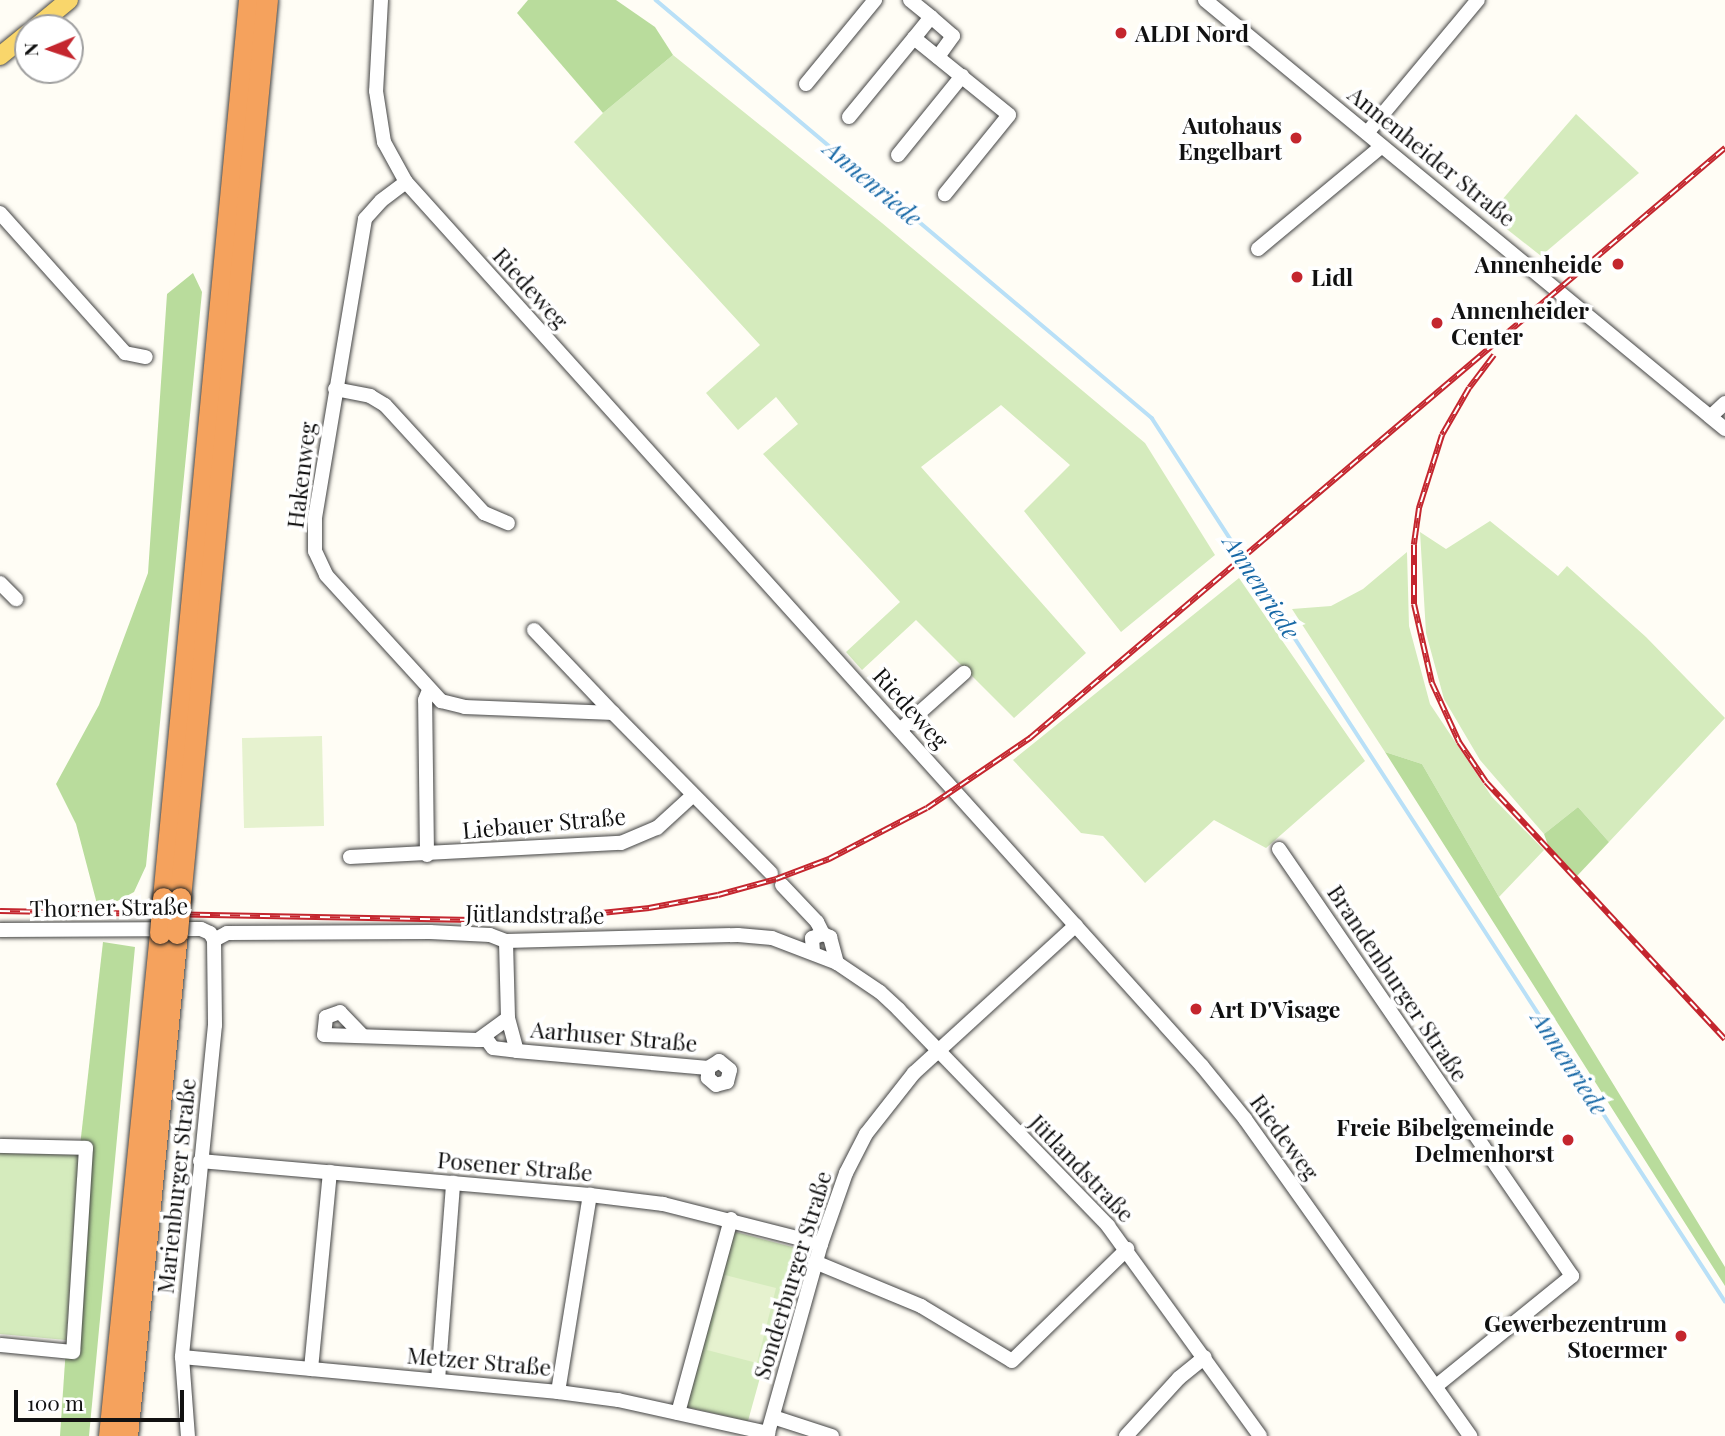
<!DOCTYPE html>
<html>
<head>
<meta charset="utf-8">
<style>
  body { margin:0 }
  #map { position:relative; width:1725px; height:1436px; overflow:hidden; background:#fffdf5; font-family:"Playfair Display",serif }
  div>[style] { position:absolute }
  [style*='--x'] { left:calc(var(--x)*1px); top:calc(var(--y)*1px); width:calc(var(--w)*1px); rotate:calc(var(--a)*1deg) }
  .green>* { inset:0; background:#d5ebbd }
  .forest>* { inset:0; background:#b9dc9c }
  .pitch>* { inset:0; background:#e6f2cf }
  .stream>* { height:3.5px; margin:-1.75px; padding:0 1.75px; transform-origin:1.75px; border-radius:1.75px; background:#b9e0f7 }
  .roads { filter:drop-shadow(0 0 2px #444) drop-shadow(0 0 2px #444) }
  .minor>* { height:14px; margin:-7px; padding:0 7px; transform-origin:7px; border-radius:7px; background:#fff }
  .major>* { height:18px; margin:-9px; padding:0 9px; transform-origin:9px; border-radius:9px; background:#f9d66b }
  .highway>* { height:21px; margin:-10.5px; padding:0 10.5px; transform-origin:10.5px; border-radius:10.5px; background:#f5a25d }
  .rail>* { height:6px; margin-top:-3px; transform-origin:0; background:repeating-linear-gradient(90deg,#fff 0 10px,#c4262e 0 20px); box-sizing:border-box; border-block:2px solid #c4262e }
  .bridges { filter:drop-shadow(0 0 2px #222) drop-shadow(0 0 2px #222) }
  .highway-bridge>* { height:21px; margin:-10.5px; padding:0 10.5px; transform-origin:10.5px; border-radius:10.5px; background:#f5a25d }
  .dots>* { width:19px; height:19px; translate:-50% -50%; box-sizing:border-box; border:4px solid #fff; border-radius:50% }
  span { translate:-50% -50%; white-space:nowrap; text-align:center; line-height:1.15; -webkit-text-stroke:7px #fff; paint-order:stroke }
  .poi-label { font-size:23px; color:#111; font-weight:700 }
  .left { translate:0 -50%; text-align:left }
  .right { translate:-100% -50%; text-align:right }
  .street-label { font-size:23px; color:#111 }
  .water-label { font-size:24px; color:#1768a6; font-style:italic }
  .north { position:absolute; left:14px; top:14px; width:70px; height:70px; box-sizing:border-box; background:#fff; border:2px solid #a0a0a0; border-radius:50%; rotate:268deg; font-size:19px; font-weight:700; line-height:28px; text-align:center; color:#111 }
  .north::after { content:''; display:block; margin:auto; width:24px; height:32px; background:#c4262e; clip-path:polygon(50% 0,100% 100%,50% 72%,0 100%) }
  .scale { position:absolute; left:14px; top:1390px; width:170px; height:32px; box-sizing:border-box; border:4px solid #111; border-top:0; padding-left:9px; font-size:21px; line-height:24px; white-space:nowrap; color:#111; -webkit-text-stroke:5px #fff; paint-order:stroke }
</style>
</head>
<body>
<div id="map">
  <div class="green">
    <i style="clip-path:polygon(673px 55px,882px 223px,1145px 443px,1215px 555px,1121px 632px,1024px 511px,1070px 465px,1001px 405px,921px 467px,1086px 653px,1014px 718px,916px 620px,862px 670px,846px 652px,900px 602px,763px 454px,798px 424px,776px 397px,738px 430px,706px 393px,760px 345px,574px 142px,603px 113px)"></i>
    <i style="clip-path:polygon(1576px 114px,1639px 173px,1541px 256px,1489px 215px)"></i>
    <i style="clip-path:polygon(1490px 521px,1558px 576px,1567px 566px,1646px 637px,1725px 718px,1609px 842px,1578px 807px,1544px 834px,1480px 760px,1444px 699px,1426px 633px,1420px 532px,1446px 549px)"></i>
    <i style="clip-path:polygon(1407px 552px,1409px 626px,1430px 704px,1492px 797px,1544px 850px,1499px 897px,1422px 764px,1385px 752px,1292px 609px,1331px 606px,1363px 589px)"></i>
    <i style="clip-path:polygon(1239px 578px,1365px 761px,1266px 848px,1214px 820px,1145px 883px,1103px 836px,1081px 833px,1013px 760px)"></i>
    <i style="clip-path:polygon(0 1153px,79px 1155px,66px 1340px,0 1334px)"></i>
    <i style="clip-path:polygon(732px 1231px,796px 1248px,748px 1421px,687px 1407px)"></i>
  </div>
  <div class="forest">
    <i style="clip-path:polygon(528px 0,616px 0,655px 27px,673px 55px,603px 113px,517px 13px)"></i>
    <i style="clip-path:polygon(193px 273px,202px 292px,146px 866px,134px 892px,110px 905px,97px 904px,76px 824px,56px 784px,99px 705px,148px 573px,167px 294px)"></i>
    <i style="clip-path:polygon(1385px 752px,1422px 764px,1499px 897px,1725px 1267px,1725px 1286px)"></i>
    <i style="clip-path:polygon(1578px 807px,1609px 842px,1577px 876px,1549px 848px,1544px 834px)"></i>
    <i style="clip-path:polygon(103px 942px,135px 947px,89px 1436px,60px 1436px,79px 1155px)"></i>
  </div>
  <div class="pitch">
    <i style="clip-path:polygon(322px 736px,324px 826px,244px 828px,242px 738px)"></i>
    <i style="clip-path:polygon(725px 1275px,776px 1288px,757px 1363px,707px 1350px)"></i>
  </div>
  <div class="stream">
    <i style="--x:656;--y:0;--w:649;--a:40.12"></i>
    <i style="--x:1152;--y:418;--w:1053;--a:57.02"></i>
  </div>
  <div class="roads">
    <div class="minor">
      <i style="--x:381;--y:0;--w:91;--a:93.1"></i>
      <i style="--x:376;--y:91;--w:52;--a:81.1"></i>
      <i style="--x:384;--y:142;--w:46;--a:61.2"></i>
      <i style="--x:406;--y:182;--w:1190;--a:48"></i>
      <i style="--x:1202;--y:1066;--w:68;--a:50.9"></i>
      <i style="--x:1245;--y:1119;--w:389;--a:54.6"></i>
      <i style="--x:910;--y:0;--w:27;--a:39"></i>
      <i style="--x:931;--y:17;--w:27;--a:129"></i>
      <i style="--x:914;--y:38;--w:122;--a:39"></i>
      <i style="--x:1009;--y:115;--w:102;--a:129"></i>
      <i style="--x:1205;--y:0;--w:674;--a:39.52"></i>
      <i style="--x:931;--y:17;--w:29;--a:41"></i>
      <i style="--x:953;--y:36;--w:26;--a:126"></i>
      <i style="--x:806;--y:84;--w:109;--a:-50.6"></i>
      <i style="--x:849;--y:117;--w:102;--a:-50.6"></i>
      <i style="--x:1367;--y:133;--w:173;--a:-50.2"></i>
      <i style="--x:898;--y:155;--w:102;--a:-51"></i>
      <i style="--x:406;--y:182;--w:31;--a:143"></i>
      <i style="--x:381;--y:201;--w:24;--a:132"></i>
      <i style="--x:365;--y:219;--w:303;--a:99.5"></i>
      <i style="--x:315;--y:518;--w:33;--a:90"></i>
      <i style="--x:315;--y:551;--w:26;--a:65"></i>
      <i style="--x:326;--y:575;--w:171;--a:47.6"></i>
      <i style="--x:441;--y:701;--w:25;--a:14"></i>
      <i style="--x:465;--y:707;--w:148;--a:2.3"></i>
      <i style="--x:613;--y:713;--w:225;--a:45.4"></i>
      <i style="--x:0;--y:213;--w:188;--a:48.2"></i>
      <i style="--x:125;--y:353;--w:21;--a:11"></i>
      <i style="--x:1258;--y:249;--w:161;--a:-39.7"></i>
      <i style="--x:335;--y:389;--w:36;--a:11"></i>
      <i style="--x:370;--y:396;--w:17;--a:31"></i>
      <i style="--x:385;--y:405;--w:147;--a:47.5"></i>
      <i style="--x:484;--y:513;--w:26;--a:23"></i>
      <i style="--x:1711;--y:416;--w:19;--a:-43"></i>
      <i style="--x:0;--y:583;--w:23;--a:45"></i>
      <i style="--x:534;--y:630;--w:115;--a:46.4"></i>
      <i style="--x:900;--y:730;--w:86;--a:-41.7"></i>
      <i style="--x:1279;--y:849;--w:518;--a:55.54"></i>
      <i style="--x:1572;--y:1276;--w:175;--a:141"></i>
      <i style="--x:427;--y:855;--w:155;--a:-90.7"></i>
      <i style="--x:425;--y:700;--w:11;--a:-68"></i>
      <i style="--x:350;--y:857;--w:271;--a:-3"></i>
      <i style="--x:621;--y:843;--w:39;--a:-23"></i>
      <i style="--x:657;--y:828;--w:47;--a:-42.4"></i>
      <i style="--x:782;--y:885;--w:51;--a:46.6"></i>
      <i style="--x:817;--y:922;--w:13;--a:63"></i>
      <i style="--x:0;--y:930;--w:201;--a:-0.3"></i>
      <i style="--x:201;--y:929;--w:10;--a:24"></i>
      <i style="--x:210;--y:933;--w:8;--a:60"></i>
      <i style="--x:214;--y:940;--w:85;--a:89.3"></i>
      <i style="--x:215;--y:1025;--w:334;--a:95.7"></i>
      <i style="--x:182;--y:1357;--w:79;--a:85.7"></i>
      <i style="--x:214;--y:940;--w:15;--a:-28"></i>
      <i style="--x:227;--y:933;--w:203;--a:-0.3"></i>
      <i style="--x:430;--y:932;--w:60;--a:2.9"></i>
      <i style="--x:490;--y:935;--w:17;--a:21"></i>
      <i style="--x:506;--y:941;--w:232;--a:-1.5"></i>
      <i style="--x:738;--y:935;--w:34;--a:5"></i>
      <i style="--x:772;--y:938;--w:70;--a:21"></i>
      <i style="--x:837;--y:963;--w:52;--a:34"></i>
      <i style="--x:880;--y:992;--w:26;--a:43"></i>
      <i style="--x:899;--y:1010;--w:301;--a:45.9"></i>
      <i style="--x:1108;--y:1226;--w:259;--a:54.1"></i>
      <i style="--x:813;--y:952;--w:14;--a:-94"></i>
      <i style="--x:812;--y:938;--w:12;--a:-20"></i>
      <i style="--x:823;--y:934;--w:8;--a:23"></i>
      <i style="--x:830;--y:937;--w:27;--a:75"></i>
      <i style="--x:508;--y:1018;--w:34;--a:75"></i>
      <i style="--x:517;--y:1051;--w:192;--a:5.1"></i>
      <i style="--x:708;--y:1068;--w:13;--a:-32"></i>
      <i style="--x:719;--y:1061;--w:14;--a:39"></i>
      <i style="--x:730;--y:1070;--w:12;--a:104"></i>
      <i style="--x:727;--y:1082;--w:11;--a:165"></i>
      <i style="--x:716;--y:1085;--w:11;--a:-139"></i>
      <i style="--x:708;--y:1078;--w:10;--a:-90"></i>
      <i style="--x:363;--y:1036;--w:33;--a:-134"></i>
      <i style="--x:340;--y:1012;--w:15;--a:160"></i>
      <i style="--x:326;--y:1017;--w:18;--a:96"></i>
      <i style="--x:324;--y:1035;--w:154;--a:1.9"></i>
      <i style="--x:478;--y:1040;--w:37;--a:-36"></i>
      <i style="--x:508;--y:1018;--w:77;--a:-91.5"></i>
      <i style="--x:478;--y:1040;--w:9;--a:0"></i>
      <i style="--x:487;--y:1040;--w:10;--a:53"></i>
      <i style="--x:493;--y:1048;--w:24;--a:7"></i>
      <i style="--x:0;--y:1146;--w:86;--a:1.3"></i>
      <i style="--x:86;--y:1148;--w:204;--a:93.6"></i>
      <i style="--x:73;--y:1352;--w:73;--a:-174.5"></i>
      <i style="--x:200;--y:1161;--w:391;--a:5"></i>
      <i style="--x:590;--y:1195;--w:74;--a:7"></i>
      <i style="--x:663;--y:1204;--w:163;--a:14.2"></i>
      <i style="--x:815;--y:1262;--w:115;--a:22.5"></i>
      <i style="--x:921;--y:1306;--w:106;--a:31.1"></i>
      <i style="--x:1012;--y:1361;--w:161;--a:-44.2"></i>
      <i style="--x:182;--y:1357;--w:378;--a:5.3"></i>
      <i style="--x:558;--y:1392;--w:61;--a:7.6"></i>
      <i style="--x:618;--y:1400;--w:154;--a:12.4"></i>
      <i style="--x:311;--y:1369;--w:198;--a:-84.5"></i>
      <i style="--x:438;--y:1380;--w:198;--a:-85.6"></i>
      <i style="--x:558;--y:1392;--w:200;--a:-80.8"></i>
      <i style="--x:678;--y:1413;--w:201;--a:-74.7"></i>
      <i style="--x:773;--y:1417;--w:62;--a:17.9"></i>
      <i style="--x:767;--y:1436;--w:199;--a:-74.3"></i>
      <i style="--x:821;--y:1244;--w:75;--a:-70.6"></i>
      <i style="--x:846;--y:1173;--w:44;--a:-62.9"></i>
      <i style="--x:866;--y:1134;--w:78;--a:-51.8"></i>
      <i style="--x:914;--y:1073;--w:219;--a:-42.4"></i>
      <i style="--x:1126;--y:1436;--w:79;--a:-47.6"></i>
      <i style="--x:1179;--y:1378;--w:33;--a:-39"></i>
    </div>
    <div class="major">
      <i style="--x:35;--y:28;--w:44;--a:-39.5"></i>
      <i style="--x:0;--y:56;--w:36;--a:-39"></i>
    </div>
    <div class="highway">
      <i style="--x:163;--y:898;--w:902;--a:-84.53"></i>
      <i style="--x:180;--y:898;--w:902;--a:-84.47"></i>
      <i style="--x:109;--y:1436;--w:506;--a:-84.21"></i>
      <i style="--x:127;--y:1436;--w:505;--a:-84.32"></i>
    </div>
  </div>
  <div class="rail">
    <i style="--x:1494;--y:355;--w:41;--a:127.1"></i>
    <i style="--x:1469;--y:388;--w:54;--a:119.9"></i>
    <i style="--x:1442;--y:435;--w:77;--a:107.5"></i>
    <i style="--x:1419;--y:508;--w:37;--a:98"></i>
    <i style="--x:1414;--y:545;--w:59;--a:90"></i>
    <i style="--x:1414;--y:604;--w:81;--a:77.2"></i>
    <i style="--x:1432;--y:683;--w:65;--a:65.4"></i>
    <i style="--x:1459;--y:742;--w:48;--a:56"></i>
    <i style="--x:1486;--y:782;--w:351;--a:47.1"></i>
    <i style="--x:0;--y:911;--w:487;--a:1.1"></i>
    <i style="--x:487;--y:920;--w:66;--a:-1.7"></i>
    <i style="--x:553;--y:918;--w:97;--a:-5.9"></i>
    <i style="--x:649;--y:908;--w:70;--a:-10.7"></i>
    <i style="--x:718;--y:895;--w:60;--a:-15.4"></i>
    <i style="--x:776;--y:879;--w:57;--a:-20.7"></i>
    <i style="--x:829;--y:859;--w:110;--a:-27.5"></i>
    <i style="--x:927;--y:808;--w:125;--a:-34.2"></i>
    <i style="--x:1030;--y:738;--w:912;--a:-40.33"></i>
  </div>
  <div class="bridges">
    <div class="highway-bridge">
      <i style="--x:160;--y:933;--w:35;--a:-85"></i>
      <i style="--x:177;--y:933;--w:35;--a:-85"></i>
    </div>
  </div>
  <div class="dots">
    <i style="left:1121px;top:33px;background:#c4262e"></i>
    <i style="left:1296px;top:138px;background:#c4262e"></i>
    <i style="left:1618px;top:264px;background:#c4262e"></i>
    <i style="left:1297px;top:277px;background:#c4262e"></i>
    <i style="left:1437px;top:323px;background:#c4262e"></i>
    <i style="left:1196px;top:1009px;background:#c4262e"></i>
    <i style="left:1568px;top:1140px;background:#c4262e"></i>
    <i style="left:1681px;top:1336px;background:#c4262e"></i>
  </div>
  <div class="poi-label">
    <span class="left" style="left:1135px;top:33px">ALDI Nord</span>
    <span class="right" style="left:1282px;top:138px">Autohaus<br>Engelbart</span>
    <span class="right" style="left:1602px;top:264px">Annenheide</span>
    <span class="left" style="left:1311px;top:277px">Lidl</span>
    <span class="left" style="left:1451px;top:323px">Annenheider<br>Center</span>
    <span class="left" style="left:1210px;top:1009px">Art D'Visage</span>
    <span class="right" style="left:1554px;top:1140px">Freie Bibelgemeinde<br>Delmenhorst</span>
    <span class="right" style="left:1667px;top:1336px">Gewerbezentrum<br>Stoermer</span>
  </div>
  <div class="street-label">
    <span style="left:1432px;top:156px;rotate:39deg">Annenheider Straße</span>
    <span style="left:531px;top:288px;rotate:48deg">Riedeweg</span>
    <span style="left:301px;top:475px;rotate:-83deg">Hakenweg</span>
    <span style="left:911px;top:708px;rotate:48deg">Riedeweg</span>
    <span style="left:544px;top:823px;rotate:-5deg">Liebauer Straße</span>
    <span style="left:109px;top:907px;rotate:-1deg">Thorner Straße</span>
    <span style="left:535px;top:914px;rotate:1deg">Jütlandstraße</span>
    <span style="left:1398px;top:983px;rotate:56deg">Brandenburger Straße</span>
    <span style="left:614px;top:1036px;rotate:5deg">Aarhuser Straße</span>
    <span style="left:1285px;top:1137px;rotate:54deg">Riedeweg</span>
    <span style="left:515px;top:1166px;rotate:5deg">Posener Straße</span>
    <span style="left:1082px;top:1168px;rotate:46deg">Jütlandstraße</span>
    <span style="left:176px;top:1186px;rotate:-84deg">Marienburger Straße</span>
    <span style="left:792px;top:1275px;rotate:-73deg">Sonderburger Straße</span>
    <span style="left:479px;top:1361px;rotate:5deg">Metzer Straße</span>
  </div>
  <div class="water-label">
    <span style="left:873px;top:183px;rotate:40deg">Annenriede</span>
    <span style="left:1262px;top:587px;rotate:57deg">Annenriede</span>
    <span style="left:1570px;top:1063px;rotate:57deg">Annenriede</span>
  </div>
  <div class="north">N</div>
  <div class="scale">100 m</div>
</div>
</body>
</html>
